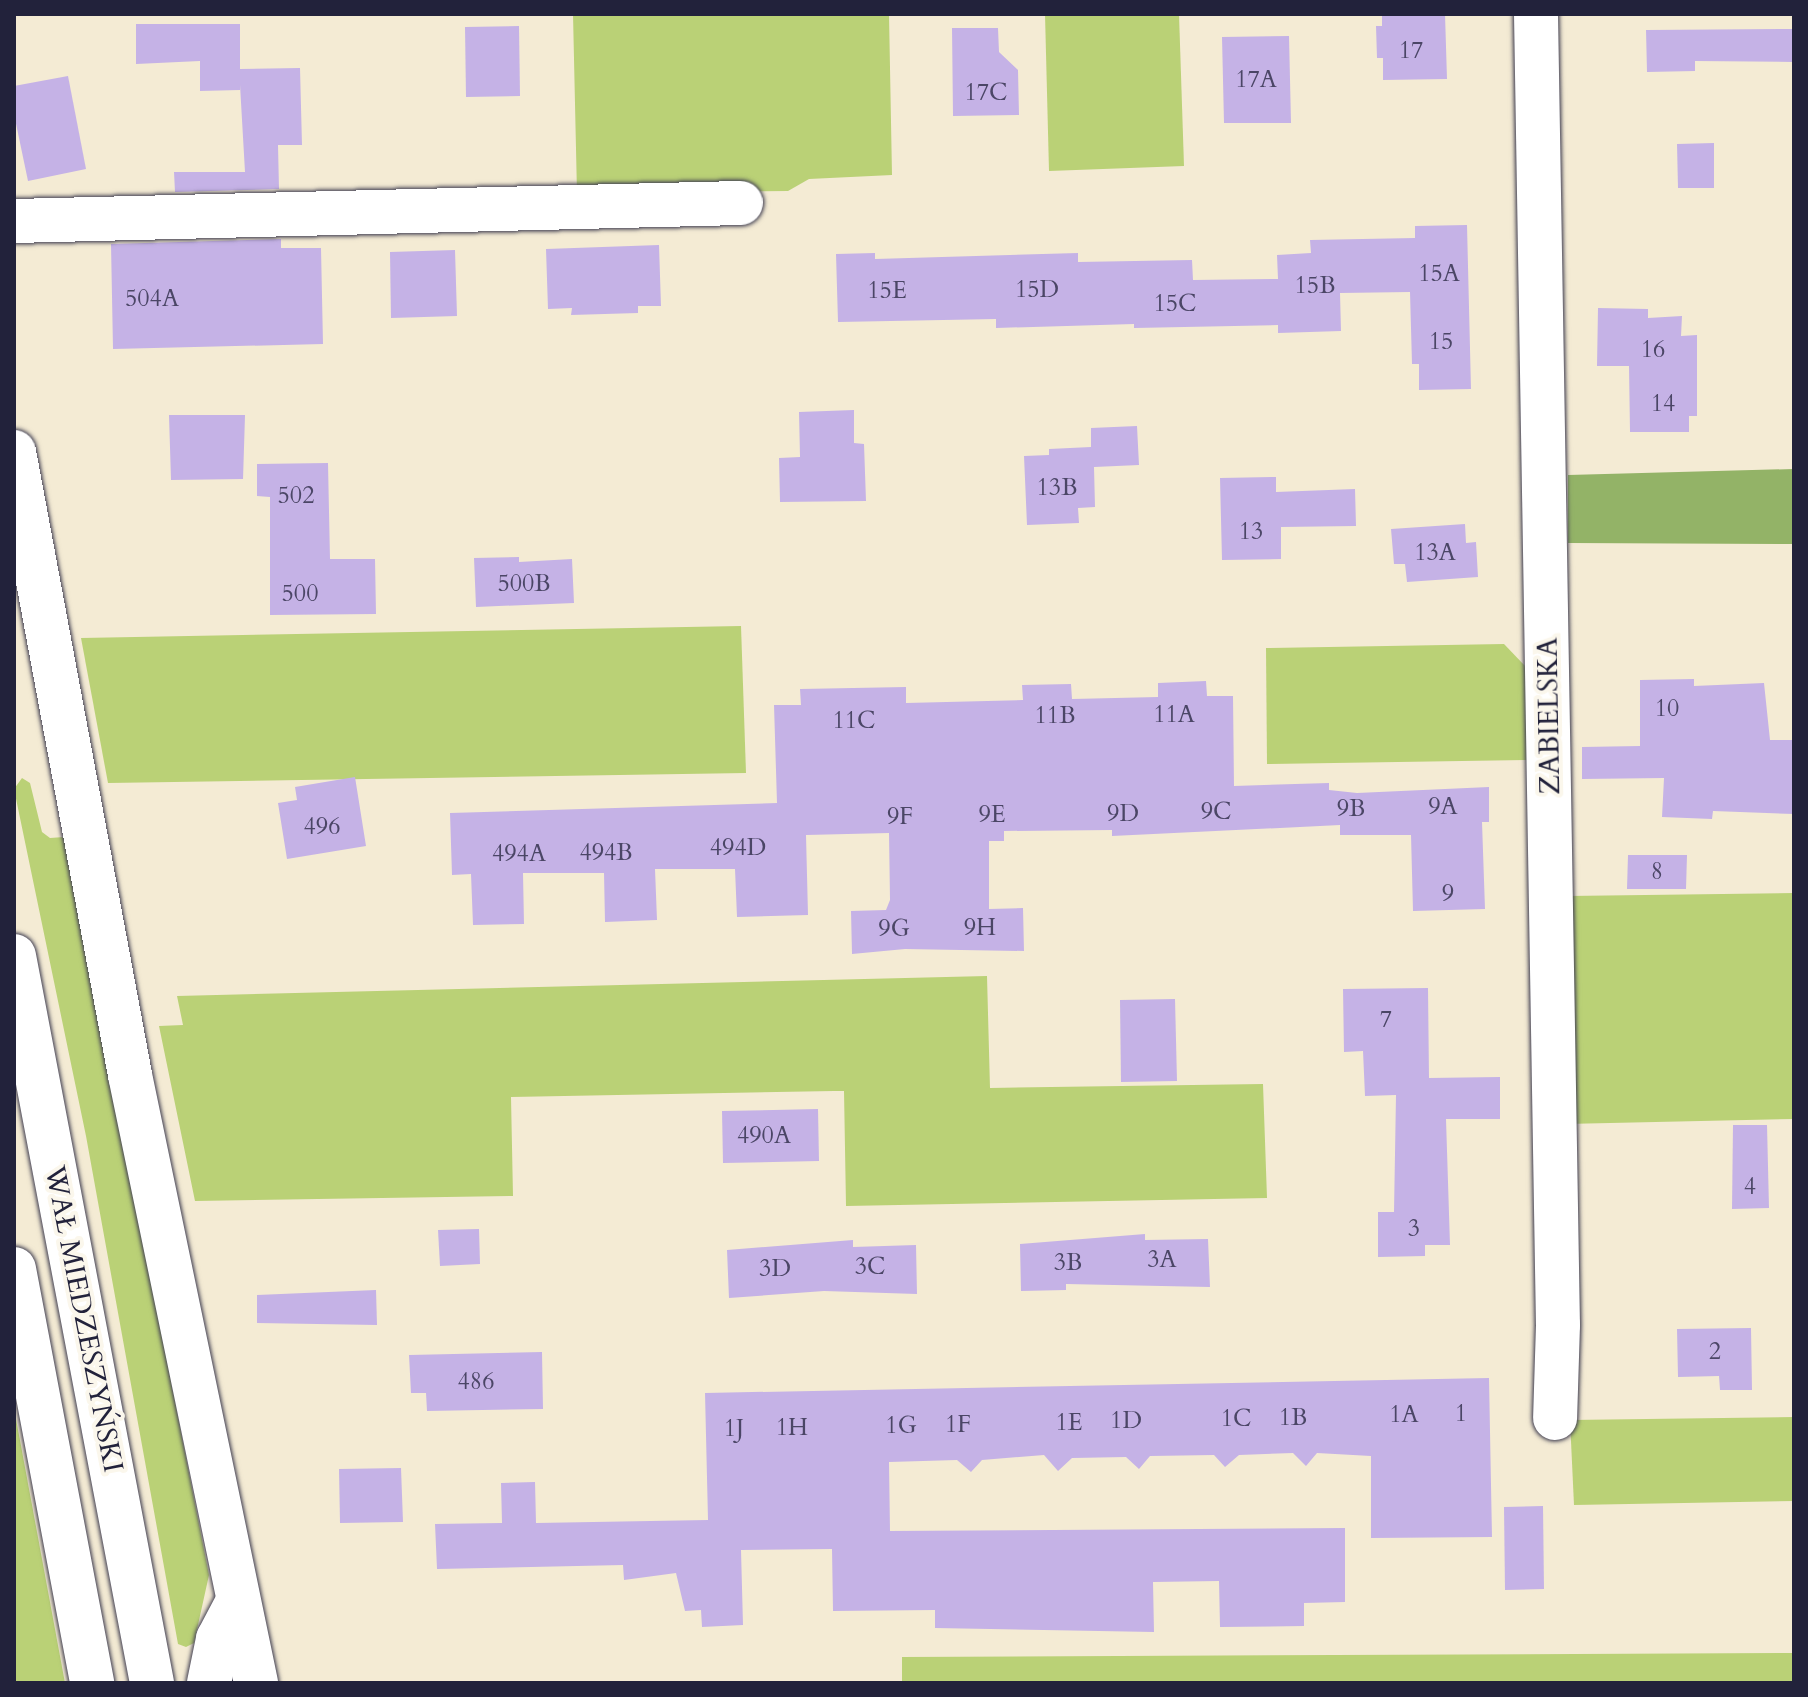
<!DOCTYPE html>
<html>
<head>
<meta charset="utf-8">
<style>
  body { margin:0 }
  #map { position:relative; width:1808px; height:1697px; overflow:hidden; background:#f4ebd4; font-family:Cardo,serif }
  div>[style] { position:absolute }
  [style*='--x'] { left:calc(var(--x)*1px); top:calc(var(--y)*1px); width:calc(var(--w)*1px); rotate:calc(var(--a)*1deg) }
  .green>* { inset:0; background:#bad176 }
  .forest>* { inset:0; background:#93b367 }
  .building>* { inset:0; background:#c5b2e6 }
  .roads { filter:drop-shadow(0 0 2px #424052) drop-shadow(0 0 2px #424052) }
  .minor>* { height:44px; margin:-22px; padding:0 22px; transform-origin:22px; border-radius:22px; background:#fff }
  .major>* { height:44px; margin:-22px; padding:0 22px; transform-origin:22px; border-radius:22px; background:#fff }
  span { translate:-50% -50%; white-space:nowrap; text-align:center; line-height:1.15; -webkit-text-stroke:8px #fbf7ec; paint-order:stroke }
  .number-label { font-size:24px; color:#4b4666 }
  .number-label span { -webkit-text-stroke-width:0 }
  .street-label { font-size:28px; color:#22223b }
  .frame { position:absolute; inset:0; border:16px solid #22223b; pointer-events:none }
</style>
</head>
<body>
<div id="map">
  <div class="green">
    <i style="clip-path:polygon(573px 14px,889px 14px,892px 175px,809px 179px,788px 191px,577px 194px)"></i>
    <i style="clip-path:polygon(1045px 14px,1179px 14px,1184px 166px,1049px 171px)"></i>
    <i style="clip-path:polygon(741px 626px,746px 773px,108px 783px,81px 638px)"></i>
    <i style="clip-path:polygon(1504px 644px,1527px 668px,1530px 760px,1267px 764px,1266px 648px)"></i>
    <i style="clip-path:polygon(22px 778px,30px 783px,42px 832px,50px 838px,64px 837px,209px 1575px,194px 1643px,186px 1647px,178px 1644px,86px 1136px,14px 789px)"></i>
    <i style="clip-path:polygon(1794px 893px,1794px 1119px,1565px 1124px,1568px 896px)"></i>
    <i style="clip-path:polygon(987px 976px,990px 1088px,1263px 1084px,1267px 1198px,846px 1206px,844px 1091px,834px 1091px,511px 1097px,513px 1196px,195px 1201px,159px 1026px,183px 1025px,177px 996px)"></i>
    <i style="clip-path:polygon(14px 1408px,65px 1683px,14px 1683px)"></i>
    <i style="clip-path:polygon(1794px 1417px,1794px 1501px,1574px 1505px,1570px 1420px)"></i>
    <i style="clip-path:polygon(1794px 1653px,1794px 1683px,902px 1683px,902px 1657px)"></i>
  </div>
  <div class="forest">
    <i style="clip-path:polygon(1794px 469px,1794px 544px,1568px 543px,1568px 475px)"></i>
  </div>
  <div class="building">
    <i style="clip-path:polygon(1445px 14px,1447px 79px,1383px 80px,1383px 58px,1377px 58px,1376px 26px,1382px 26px,1382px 16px)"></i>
    <i style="clip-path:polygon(136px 24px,240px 24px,240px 69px,300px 68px,302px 145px,278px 145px,279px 189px,175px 192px,174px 172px,245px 172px,240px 85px,240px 90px,200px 91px,200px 61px,136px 64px)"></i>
    <i style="clip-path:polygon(519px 26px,520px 96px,466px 97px,465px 27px)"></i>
    <i style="clip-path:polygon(952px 28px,998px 28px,999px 52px,1018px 70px,1019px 115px,953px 116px)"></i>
    <i style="clip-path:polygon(1794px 29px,1794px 62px,1695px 61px,1695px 71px,1647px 72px,1646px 30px)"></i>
    <i style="clip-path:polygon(1289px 36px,1291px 123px,1224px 123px,1222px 37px)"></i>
    <i style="clip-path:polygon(68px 76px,86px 169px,28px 181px,14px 114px,14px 86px)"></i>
    <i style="clip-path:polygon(1714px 143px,1714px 188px,1678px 188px,1677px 144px)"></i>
    <i style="clip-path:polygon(1467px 225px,1471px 389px,1419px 390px,1419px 364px,1412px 364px,1410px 292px,1340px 293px,1341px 331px,1278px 333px,1278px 325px,1134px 328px,1134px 324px,996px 328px,996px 319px,838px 322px,836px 254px,875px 253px,875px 259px,1078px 253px,1078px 262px,1192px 260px,1193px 280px,1278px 279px,1277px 255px,1311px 253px,1310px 240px,1415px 238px,1415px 226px)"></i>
    <i style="clip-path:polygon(281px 239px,281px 248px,321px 248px,323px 344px,113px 349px,111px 244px)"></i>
    <i style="clip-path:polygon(659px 245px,661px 306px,638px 306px,638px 313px,571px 315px,572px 308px,548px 309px,546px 249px)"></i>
    <i style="clip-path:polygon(455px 250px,457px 316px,391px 318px,390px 252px)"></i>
    <i style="clip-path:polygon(1598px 308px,1648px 309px,1648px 318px,1682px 316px,1681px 336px,1697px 335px,1697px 416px,1689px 416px,1689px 432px,1630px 432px,1629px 366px,1597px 366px)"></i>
    <i style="clip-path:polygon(854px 410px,854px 443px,864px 444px,866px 501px,780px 502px,779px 458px,800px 457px,799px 412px)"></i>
    <i style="clip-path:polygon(169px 415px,245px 415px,243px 479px,171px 480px)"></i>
    <i style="clip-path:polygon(1137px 426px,1139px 465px,1094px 467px,1095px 507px,1078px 508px,1079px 523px,1027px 525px,1024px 456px,1049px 455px,1049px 449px,1091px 447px,1091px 428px)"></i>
    <i style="clip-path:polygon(328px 463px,330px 559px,375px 559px,376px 614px,270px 615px,270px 497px,257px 496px,257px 464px)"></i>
    <i style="clip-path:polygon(1276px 477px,1276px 492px,1355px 489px,1356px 526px,1281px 527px,1281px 559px,1222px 560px,1220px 478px)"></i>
    <i style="clip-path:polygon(1465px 524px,1466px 543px,1476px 542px,1478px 577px,1407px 582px,1405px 564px,1394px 564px,1391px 529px)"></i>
    <i style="clip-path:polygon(519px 557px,519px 562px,572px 559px,574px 603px,476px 607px,474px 558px)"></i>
    <i style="clip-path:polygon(1694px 679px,1694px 686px,1764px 683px,1770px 740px,1794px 740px,1794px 814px,1713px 811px,1712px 819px,1662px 817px,1664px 778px,1582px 779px,1582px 747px,1640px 746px,1640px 680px)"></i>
    <i style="clip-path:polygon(1206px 681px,1207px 696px,1233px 696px,1234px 786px,1329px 783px,1329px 790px,1357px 793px,1489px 787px,1489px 822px,1482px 822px,1485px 909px,1413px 911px,1411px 835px,1340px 835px,1340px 825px,1112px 836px,1112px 830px,1004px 831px,1004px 841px,989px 841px,989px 909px,1023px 908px,1024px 951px,905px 949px,852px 954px,851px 911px,886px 910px,890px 900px,889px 833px,806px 835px,808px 915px,737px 917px,735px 869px,655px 869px,657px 920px,605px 922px,604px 873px,523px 873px,524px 924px,473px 925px,471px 874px,452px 875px,450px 813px,777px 803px,774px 705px,801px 705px,800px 689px,906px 687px,906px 703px,1023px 700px,1022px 685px,1071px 684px,1072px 699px,1158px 697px,1158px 683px)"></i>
    <i style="clip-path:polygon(355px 777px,366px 846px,287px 859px,278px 803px,297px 800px,295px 787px)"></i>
    <i style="clip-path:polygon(1628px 855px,1687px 855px,1686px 889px,1627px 889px)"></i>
    <i style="clip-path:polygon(1428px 988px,1429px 1078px,1500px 1077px,1500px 1119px,1446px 1119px,1450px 1245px,1425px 1245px,1425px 1256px,1378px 1257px,1378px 1212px,1394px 1212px,1396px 1095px,1365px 1096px,1363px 1051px,1344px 1052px,1343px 989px)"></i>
    <i style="clip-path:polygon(1175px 999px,1177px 1081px,1121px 1082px,1120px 1000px)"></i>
    <i style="clip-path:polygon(818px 1109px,819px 1161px,723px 1163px,722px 1111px)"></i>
    <i style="clip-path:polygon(1733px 1125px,1767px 1125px,1769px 1208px,1732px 1209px)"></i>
    <i style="clip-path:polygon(479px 1229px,480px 1264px,440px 1266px,438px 1230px)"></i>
    <i style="clip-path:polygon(1145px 1234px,1145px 1240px,1208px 1239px,1210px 1287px,1066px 1284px,1066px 1290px,1021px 1291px,1020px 1244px)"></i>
    <i style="clip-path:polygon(853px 1240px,853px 1247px,916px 1245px,917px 1294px,824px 1291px,729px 1298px,727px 1250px)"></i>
    <i style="clip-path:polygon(376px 1290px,377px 1325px,257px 1323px,257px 1295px)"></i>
    <i style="clip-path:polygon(1751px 1328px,1752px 1390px,1720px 1390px,1719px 1376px,1678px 1377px,1677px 1329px)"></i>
    <i style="clip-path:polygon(542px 1352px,543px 1409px,427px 1411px,426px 1393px,411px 1393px,409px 1355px)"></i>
    <i style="clip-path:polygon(1489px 1378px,1492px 1537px,1371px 1538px,1371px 1456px,1317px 1453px,1306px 1466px,1293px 1453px,1239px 1455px,1225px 1467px,1214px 1455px,1150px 1456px,1139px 1469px,1126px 1457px,1072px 1458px,1058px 1471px,1044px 1455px,982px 1460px,971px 1472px,957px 1460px,889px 1462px,890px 1531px,1345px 1528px,1345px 1602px,1304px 1603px,1304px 1626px,1220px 1627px,1219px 1581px,1153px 1582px,1154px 1632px,935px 1628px,935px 1610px,833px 1611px,832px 1549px,741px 1550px,743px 1625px,702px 1627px,701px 1610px,685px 1611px,676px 1573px,624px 1580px,623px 1565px,437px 1569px,435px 1524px,502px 1523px,501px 1483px,535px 1482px,536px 1523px,708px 1520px,705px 1393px)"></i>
    <i style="clip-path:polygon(401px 1468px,403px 1522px,340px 1523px,339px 1469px)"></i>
    <i style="clip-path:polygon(1543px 1506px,1544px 1589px,1505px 1590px,1504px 1507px)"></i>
  </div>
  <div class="roads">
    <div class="minor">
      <i style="--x:1536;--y:14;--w:1311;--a:89.04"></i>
      <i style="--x:1558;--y:1325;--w:93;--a:91.8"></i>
      <i style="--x:14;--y:221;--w:727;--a:-1.42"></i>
      <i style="--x:14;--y:452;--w:634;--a:79.45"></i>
      <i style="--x:130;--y:1075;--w:621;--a:78.29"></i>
      <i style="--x:209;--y:1683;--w:45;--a:-78.4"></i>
      <i style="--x:218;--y:1639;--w:41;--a:-62.2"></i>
    </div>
    <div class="major">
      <i style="--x:14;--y:956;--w:740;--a:79.25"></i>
      <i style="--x:14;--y:1269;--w:421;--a:79.3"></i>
    </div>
  </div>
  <div class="number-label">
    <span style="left:1411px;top:51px">17</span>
    <span style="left:1256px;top:80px">17A</span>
    <span style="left:986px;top:93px">17C</span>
    <span style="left:1439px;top:274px">15A</span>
    <span style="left:1315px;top:286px">15B</span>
    <span style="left:1037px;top:290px">15D</span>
    <span style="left:887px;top:291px">15E</span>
    <span style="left:152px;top:299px">504A</span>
    <span style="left:1175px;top:304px">15C</span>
    <span style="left:1441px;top:342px">15</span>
    <span style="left:1653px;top:350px">16</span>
    <span style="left:1663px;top:404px">14</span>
    <span style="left:1057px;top:488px">13B</span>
    <span style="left:296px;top:496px">502</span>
    <span style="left:1251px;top:532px">13</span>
    <span style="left:1435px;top:553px">13A</span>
    <span style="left:524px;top:584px">500B</span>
    <span style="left:300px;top:594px">500</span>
    <span style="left:1667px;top:709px">10</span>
    <span style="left:1174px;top:715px">11A</span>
    <span style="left:1055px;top:716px">11B</span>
    <span style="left:854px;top:721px">11C</span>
    <span style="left:1443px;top:807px">9A</span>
    <span style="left:1351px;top:809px">9B</span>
    <span style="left:1216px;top:812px">9C</span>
    <span style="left:1123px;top:814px">9D</span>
    <span style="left:992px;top:815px">9E</span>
    <span style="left:900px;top:817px">9F</span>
    <span style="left:322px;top:827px">496</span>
    <span style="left:738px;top:848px">494D</span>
    <span style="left:606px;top:853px">494B</span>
    <span style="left:519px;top:854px">494A</span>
    <span style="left:1657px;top:872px">8</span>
    <span style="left:1448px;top:894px">9</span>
    <span style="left:980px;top:928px">9H</span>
    <span style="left:894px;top:929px">9G</span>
    <span style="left:1386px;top:1020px">7</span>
    <span style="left:764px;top:1136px">490A</span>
    <span style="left:1750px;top:1187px">4</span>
    <span style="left:1414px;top:1229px">3</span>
    <span style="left:1162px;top:1260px">3A</span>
    <span style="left:1068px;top:1263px">3B</span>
    <span style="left:870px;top:1267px">3C</span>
    <span style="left:775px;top:1269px">3D</span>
    <span style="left:1715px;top:1352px">2</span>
    <span style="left:476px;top:1382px">486</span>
    <span style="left:1461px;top:1414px">1</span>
    <span style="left:1404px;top:1415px">1A</span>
    <span style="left:1293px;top:1418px">1B</span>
    <span style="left:1236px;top:1419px">1C</span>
    <span style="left:1126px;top:1421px">1D</span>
    <span style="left:1069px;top:1423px">1E</span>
    <span style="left:958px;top:1425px">1F</span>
    <span style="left:901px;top:1426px">1G</span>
    <span style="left:792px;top:1428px">1H</span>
    <span style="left:734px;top:1429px">1J</span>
  </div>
  <div class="street-label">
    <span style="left:1549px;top:716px;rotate:-91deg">ZABIELSKA</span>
    <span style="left:84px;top:1319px;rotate:79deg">WAŁ MIEDZESZYŃSKI</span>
  </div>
  <div class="frame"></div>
</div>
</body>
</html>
